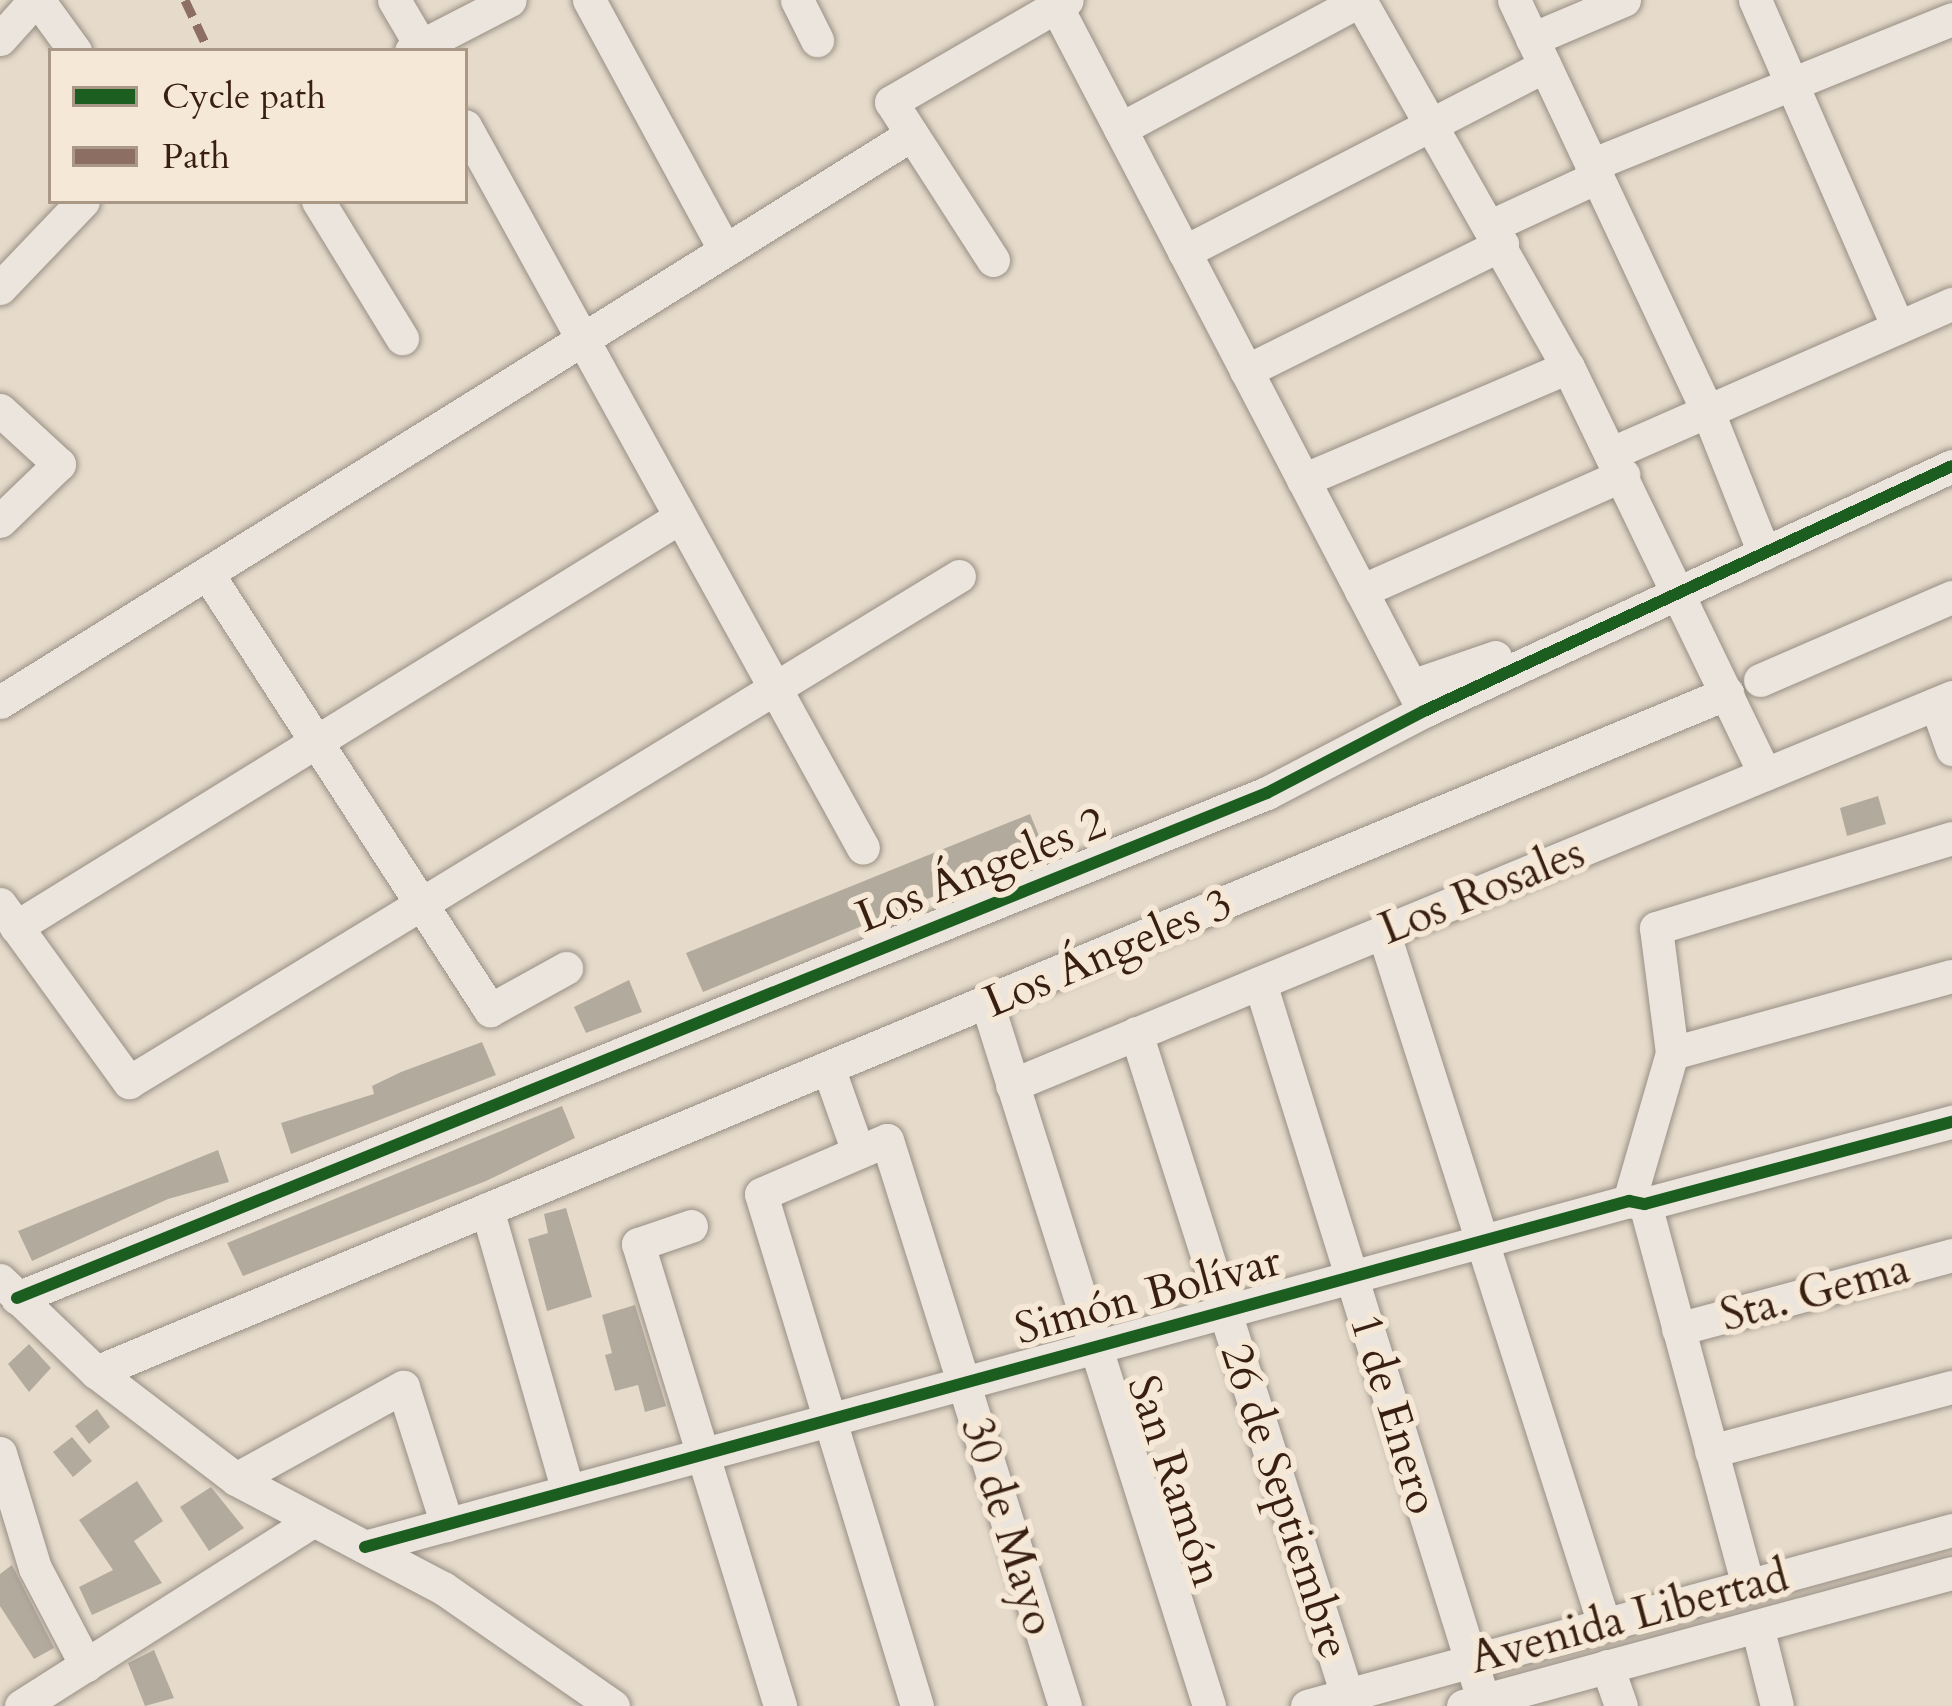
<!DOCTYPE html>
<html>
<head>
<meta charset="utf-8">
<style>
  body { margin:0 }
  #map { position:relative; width:1952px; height:1706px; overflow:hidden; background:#e6dbcb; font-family:Cardo,serif }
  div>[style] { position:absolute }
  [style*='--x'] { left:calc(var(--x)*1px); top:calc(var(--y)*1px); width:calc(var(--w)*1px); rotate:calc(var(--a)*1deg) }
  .building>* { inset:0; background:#b3aa9e }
  .roads { filter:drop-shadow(0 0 3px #988f84) drop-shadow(0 0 3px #988f84) }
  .minor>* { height:33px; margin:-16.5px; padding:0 16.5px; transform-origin:16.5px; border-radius:16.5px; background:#ebe5dd }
  .quiet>* { height:9px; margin-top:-4.5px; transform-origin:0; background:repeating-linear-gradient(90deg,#8d6e63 0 18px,transparent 0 27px) }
  .cycleway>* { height:12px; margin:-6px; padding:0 6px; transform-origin:6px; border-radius:6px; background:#1b5e20 }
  span { translate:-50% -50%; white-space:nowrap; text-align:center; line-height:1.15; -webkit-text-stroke:12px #f6e8d6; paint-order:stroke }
  .street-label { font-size:45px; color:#381f10 }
  .legend { position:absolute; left:48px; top:48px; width:420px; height:156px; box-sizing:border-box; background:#f6e8d6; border:3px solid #aa9887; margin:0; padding:15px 21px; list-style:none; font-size:36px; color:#381f10 }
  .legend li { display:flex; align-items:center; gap:24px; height:60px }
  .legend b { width:60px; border:3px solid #aa9887 }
</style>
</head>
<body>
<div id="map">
  <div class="building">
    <i style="clip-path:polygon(1878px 796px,1886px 824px,1847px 836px,1840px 808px)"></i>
    <i style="clip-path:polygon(1030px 814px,1045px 850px,703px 992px,686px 953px)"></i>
    <i style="clip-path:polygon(629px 980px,642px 1012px,586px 1033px,574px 1007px)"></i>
    <i style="clip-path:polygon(482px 1042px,496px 1075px,291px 1154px,281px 1123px,374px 1094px,372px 1086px,401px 1072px)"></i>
    <i style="clip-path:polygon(562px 1106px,575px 1138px,486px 1181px,243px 1276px,227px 1243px)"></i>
    <i style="clip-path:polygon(218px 1150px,229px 1182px,168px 1199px,32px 1261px,18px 1231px)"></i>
    <i style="clip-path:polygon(566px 1208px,592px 1297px,547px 1311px,528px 1239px,548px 1233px,544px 1214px)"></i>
    <i style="clip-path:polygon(635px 1305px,666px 1406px,645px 1412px,638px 1385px,615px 1391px,605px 1355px,612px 1353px,602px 1315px)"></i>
    <i style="clip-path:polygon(29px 1344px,51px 1368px,29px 1392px,8px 1364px)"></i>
    <i style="clip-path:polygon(97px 1409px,110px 1427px,89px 1444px,75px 1426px)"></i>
    <i style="clip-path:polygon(72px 1437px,92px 1461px,73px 1477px,53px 1452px)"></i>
    <i style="clip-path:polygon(137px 1481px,163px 1521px,134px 1541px,162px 1583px,92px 1615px,79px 1587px,113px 1570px,79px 1520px)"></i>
    <i style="clip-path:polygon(211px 1487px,244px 1528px,209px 1551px,180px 1507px)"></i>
    <i style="clip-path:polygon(12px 1565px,54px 1648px,34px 1659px,0 1606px,0 1574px)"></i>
    <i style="clip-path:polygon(154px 1650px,174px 1698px,145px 1706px,128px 1663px)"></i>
  </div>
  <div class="roads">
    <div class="minor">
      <i style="--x:38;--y:0;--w:63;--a:54"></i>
      <i style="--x:394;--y:0;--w:59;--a:59.5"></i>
      <i style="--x:589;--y:0;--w:285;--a:61.5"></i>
      <i style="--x:797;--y:0;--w:45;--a:63.4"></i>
      <i style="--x:1360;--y:0;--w:422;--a:60.5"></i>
      <i style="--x:1568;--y:367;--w:452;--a:64.2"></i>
      <i style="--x:1514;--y:0;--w:455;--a:64.8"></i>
      <i style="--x:1708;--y:412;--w:152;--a:68.3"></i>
      <i style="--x:1755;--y:0;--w:357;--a:66.4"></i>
      <i style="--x:1056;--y:6;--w:795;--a:62.44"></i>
      <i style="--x:0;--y:39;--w:52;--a:-48.1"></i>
      <i style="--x:1532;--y:39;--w:100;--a:-23"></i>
      <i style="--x:411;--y:51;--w:111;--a:-27.3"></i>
      <i style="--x:465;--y:126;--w:824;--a:61.13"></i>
      <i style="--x:1120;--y:129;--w:273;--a:-28.2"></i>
      <i style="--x:1591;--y:165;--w:389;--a:-22"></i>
      <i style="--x:318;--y:201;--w:161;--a:58.5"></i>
      <i style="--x:1493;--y:225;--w:115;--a:-24.8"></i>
      <i style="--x:1184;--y:252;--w:406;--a:-27.3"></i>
      <i style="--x:993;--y:260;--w:188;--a:-122.8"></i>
      <i style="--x:891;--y:102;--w:203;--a:-30.1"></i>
      <i style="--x:0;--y:288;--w:120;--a:-46.3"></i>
      <i style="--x:1246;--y:371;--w:286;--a:-26.4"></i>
      <i style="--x:0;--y:410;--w:80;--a:42.5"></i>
      <i style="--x:59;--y:464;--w:82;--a:136"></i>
      <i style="--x:1612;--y:453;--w:371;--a:-23.7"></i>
      <i style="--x:1303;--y:480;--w:288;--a:-23.1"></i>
      <i style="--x:207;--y:573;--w:521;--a:57.07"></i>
      <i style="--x:490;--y:1010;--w:87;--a:-28.9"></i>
      <i style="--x:1361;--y:591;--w:287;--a:-23.9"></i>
      <i style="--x:1760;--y:680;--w:209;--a:-23.4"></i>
      <i style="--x:1411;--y:686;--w:89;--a:-19"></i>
      <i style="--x:0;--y:702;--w:1074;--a:-31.91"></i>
      <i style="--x:1936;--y:704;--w:48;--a:70.4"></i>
      <i style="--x:0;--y:904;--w:220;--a:54.1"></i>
      <i style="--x:129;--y:1082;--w:972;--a:-31.37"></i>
      <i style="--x:16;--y:927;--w:780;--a:-31.69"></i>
      <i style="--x:1383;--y:931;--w:727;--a:72.31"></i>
      <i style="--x:1260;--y:983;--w:757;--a:72.71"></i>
      <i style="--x:987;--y:1003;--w:737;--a:72.47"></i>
      <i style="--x:1136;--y:1033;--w:695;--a:72.32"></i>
      <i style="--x:1672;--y:1053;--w:290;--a:-15.4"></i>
      <i style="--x:829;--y:1070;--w:87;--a:70.5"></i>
      <i style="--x:1012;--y:1085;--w:1017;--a:-22.43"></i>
      <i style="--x:1629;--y:1201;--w:154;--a:-73.8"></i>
      <i style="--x:1672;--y:1053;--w:126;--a:-97.3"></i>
      <i style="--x:1656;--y:928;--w:309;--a:-16.9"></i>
      <i style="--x:1645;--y:1204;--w:396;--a:74.9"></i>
      <i style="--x:487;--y:1209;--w:293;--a:74"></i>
      <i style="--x:691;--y:1226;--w:56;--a:161.2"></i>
      <i style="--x:638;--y:1244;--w:483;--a:72.9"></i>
      <i style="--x:0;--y:1280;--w:133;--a:43.8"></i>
      <i style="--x:96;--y:1372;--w:176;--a:37.4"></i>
      <i style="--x:236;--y:1479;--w:234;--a:27.8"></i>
      <i style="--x:443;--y:1588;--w:207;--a:34.8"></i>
      <i style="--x:17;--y:1298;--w:1348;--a:-22"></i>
      <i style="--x:1267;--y:793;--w:177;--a:-27.6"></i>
      <i style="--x:1424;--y:711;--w:582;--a:-24.89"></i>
      <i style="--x:1678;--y:1329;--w:284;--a:-15.1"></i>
      <i style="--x:96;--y:1372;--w:1767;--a:-22.6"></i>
      <i style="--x:1711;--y:1451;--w:249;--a:-14.9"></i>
      <i style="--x:0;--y:1453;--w:120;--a:73.1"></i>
      <i style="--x:35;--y:1568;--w:110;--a:62.3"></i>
      <i style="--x:236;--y:1479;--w:191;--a:-28.9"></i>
      <i style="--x:403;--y:1387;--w:145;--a:72.3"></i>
      <i style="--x:365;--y:1547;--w:1311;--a:-15.31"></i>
      <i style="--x:1629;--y:1201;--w:16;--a:11"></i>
      <i style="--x:1645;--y:1204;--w:318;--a:-15"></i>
      <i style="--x:1757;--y:1626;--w:82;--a:76"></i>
      <i style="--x:1607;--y:1666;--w:42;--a:70.7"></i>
      <i style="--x:21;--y:1706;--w:341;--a:-32.4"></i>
      <i style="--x:917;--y:1706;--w:535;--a:-106.95"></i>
      <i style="--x:761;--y:1194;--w:137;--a:-23.2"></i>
      <i style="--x:887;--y:1140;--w:593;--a:72.54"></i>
      <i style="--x:1307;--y:1706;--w:669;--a:-15.26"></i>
      <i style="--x:1463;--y:1706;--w:507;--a:-15.22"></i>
    </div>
  </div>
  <div class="quiet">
    <i style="--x:185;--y:0;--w:56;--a:64.8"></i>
  </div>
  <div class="cycleway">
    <i style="--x:17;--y:1298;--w:1348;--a:-22"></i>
    <i style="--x:1267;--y:793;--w:177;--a:-27.6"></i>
    <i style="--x:1424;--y:711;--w:582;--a:-24.89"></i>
    <i style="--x:365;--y:1547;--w:1311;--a:-15.31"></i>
    <i style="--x:1629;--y:1201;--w:16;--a:11"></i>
    <i style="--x:1645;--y:1204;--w:318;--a:-15"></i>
  </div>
  <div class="street-label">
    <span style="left:981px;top:870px;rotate:-22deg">Los Ángeles 2</span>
    <span style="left:1482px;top:891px;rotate:-22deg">Los Rosales</span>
    <span style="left:1108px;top:953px;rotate:-23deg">Los Ángeles 3</span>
    <span style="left:1815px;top:1292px;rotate:-15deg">Sta. Gema</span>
    <span style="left:1148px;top:1295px;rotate:-15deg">Simón Bolívar</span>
    <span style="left:1394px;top:1414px;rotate:73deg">1 de Enero</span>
    <span style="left:1175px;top:1481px;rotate:72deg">San Ramón</span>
    <span style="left:1285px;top:1501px;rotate:72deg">26 de Septiembre</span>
    <span style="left:1008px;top:1526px;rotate:73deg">30 de Mayo</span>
    <span style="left:1629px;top:1617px;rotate:-15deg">Avenida Libertad</span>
  </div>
  <ul class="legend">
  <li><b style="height:15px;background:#1b5e20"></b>Cycle path</li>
  <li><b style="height:15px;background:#8d6e63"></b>Path</li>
  </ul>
</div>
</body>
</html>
